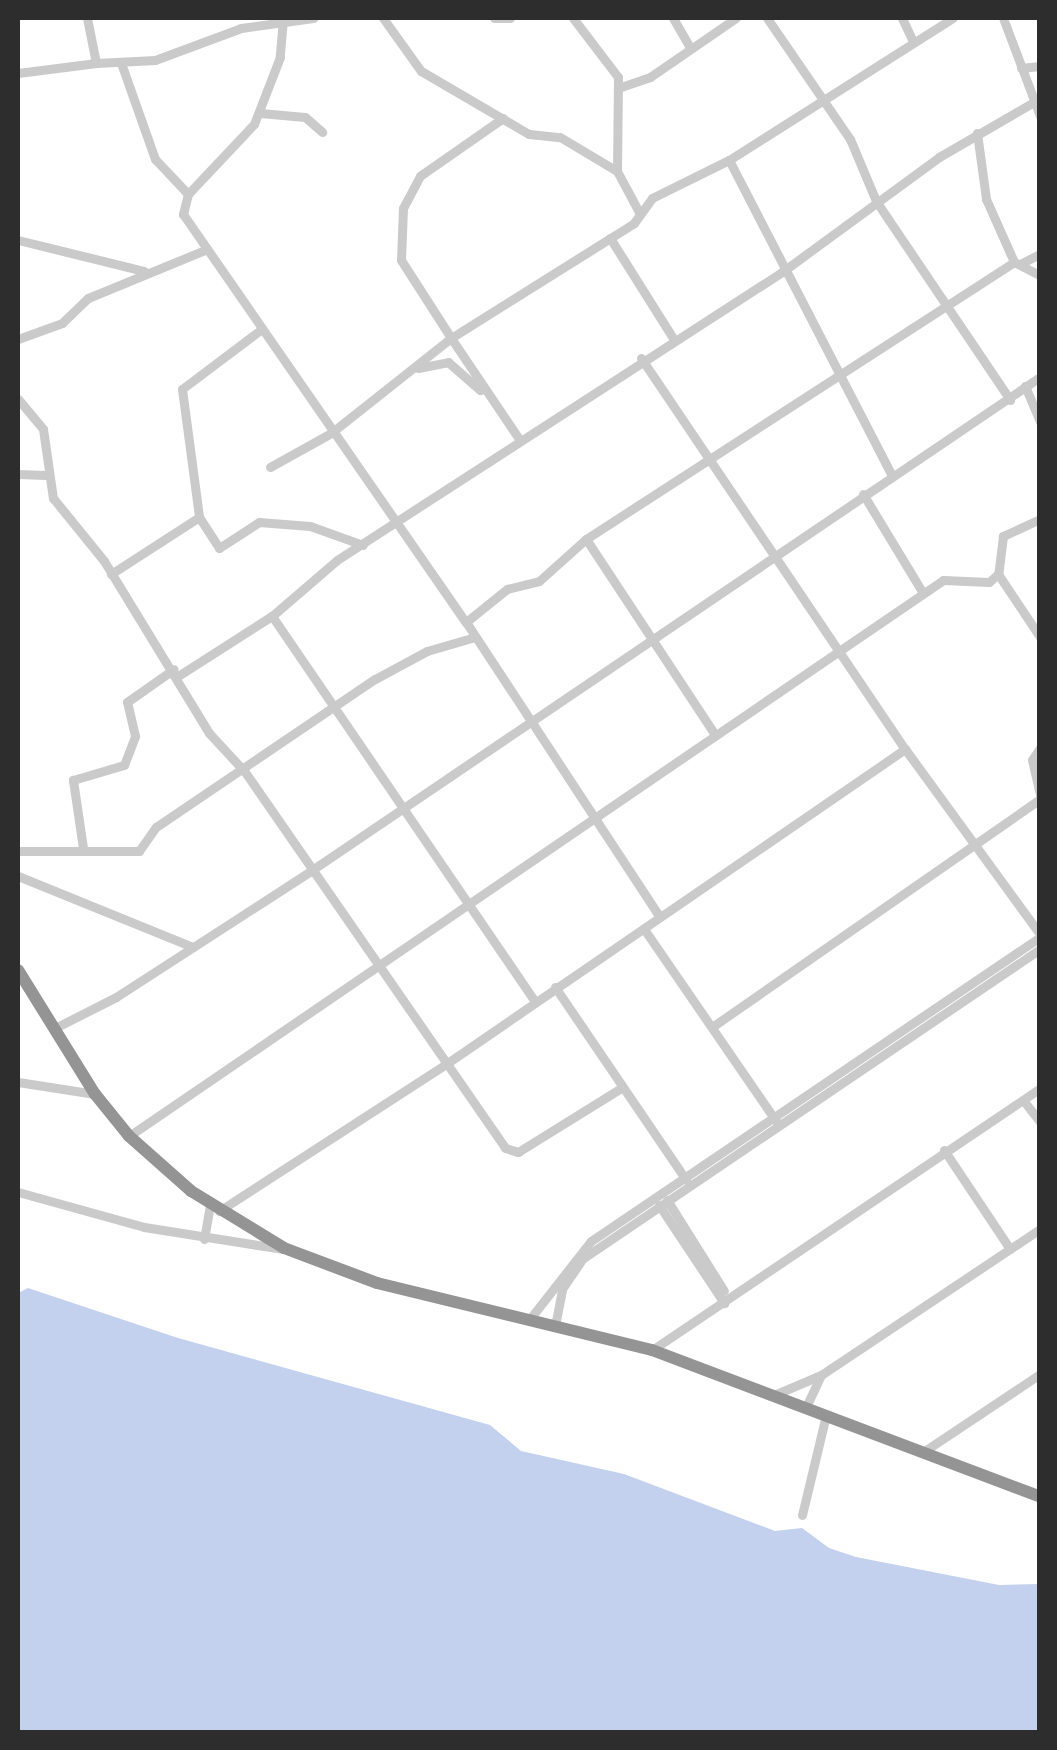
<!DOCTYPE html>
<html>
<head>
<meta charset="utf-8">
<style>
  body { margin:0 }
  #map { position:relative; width:1057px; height:1750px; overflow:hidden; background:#fff; font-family:"Fira Sans",sans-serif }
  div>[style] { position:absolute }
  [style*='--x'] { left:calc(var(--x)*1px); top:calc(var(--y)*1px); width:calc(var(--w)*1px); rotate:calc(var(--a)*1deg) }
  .water>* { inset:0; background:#c3d0ee }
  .minor>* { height:9px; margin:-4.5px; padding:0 4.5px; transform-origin:4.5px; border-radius:4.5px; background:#cacaca }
  .highway>* { height:12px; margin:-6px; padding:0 6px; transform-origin:6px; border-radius:6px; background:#949494 }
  span { translate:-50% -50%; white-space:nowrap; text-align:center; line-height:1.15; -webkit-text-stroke:10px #fff; paint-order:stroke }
  .frame { position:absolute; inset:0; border:20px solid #2d2d2d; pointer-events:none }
</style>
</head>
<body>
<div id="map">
  <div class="water">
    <i style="clip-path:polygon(28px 1288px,178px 1338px,490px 1425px,521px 1451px,624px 1474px,775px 1531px,802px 1528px,829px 1548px,856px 1557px,999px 1585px,1039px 1584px,1039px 1732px,18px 1732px,18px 1293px)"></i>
  </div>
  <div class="minor">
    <i style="--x:383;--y:18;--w:65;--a:54.4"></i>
    <i style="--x:421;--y:71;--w:125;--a:30.3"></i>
    <i style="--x:529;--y:134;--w:31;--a:6"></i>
    <i style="--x:560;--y:137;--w:66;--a:30.8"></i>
    <i style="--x:494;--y:18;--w:16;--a:0"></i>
    <i style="--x:573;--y:18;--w:74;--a:52.7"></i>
    <i style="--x:618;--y:77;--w:94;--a:90.6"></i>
    <i style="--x:617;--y:171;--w:49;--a:61.9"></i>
    <i style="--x:673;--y:18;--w:32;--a:60"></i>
    <i style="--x:767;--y:18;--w:147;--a:55.6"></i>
    <i style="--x:850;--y:139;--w:67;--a:67.2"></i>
    <i style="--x:876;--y:201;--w:240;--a:56"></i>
    <i style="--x:902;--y:18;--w:23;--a:65"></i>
    <i style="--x:1003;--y:18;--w:105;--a:69.3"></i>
    <i style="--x:283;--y:19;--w:38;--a:95"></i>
    <i style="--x:280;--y:57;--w:72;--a:111.2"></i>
    <i style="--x:254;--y:124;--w:96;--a:133.3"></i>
    <i style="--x:188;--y:194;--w:21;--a:104"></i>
    <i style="--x:183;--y:214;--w:497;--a:55.3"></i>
    <i style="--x:466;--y:622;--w:353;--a:56.7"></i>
    <i style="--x:96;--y:63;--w:59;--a:-2.9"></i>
    <i style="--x:155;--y:60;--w:92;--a:-20.4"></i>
    <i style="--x:241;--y:28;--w:73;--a:-7.9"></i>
    <i style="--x:121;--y:63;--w:102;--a:70.5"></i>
    <i style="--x:155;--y:159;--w:48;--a:46.7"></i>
    <i style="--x:1021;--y:68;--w:19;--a:-6"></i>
    <i style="--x:18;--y:73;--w:79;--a:-7.3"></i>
    <i style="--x:96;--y:63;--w:46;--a:-101.3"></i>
    <i style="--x:618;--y:88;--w:34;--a:-19"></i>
    <i style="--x:650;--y:77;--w:104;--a:-34.5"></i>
    <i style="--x:260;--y:113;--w:45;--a:5.1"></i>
    <i style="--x:305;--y:117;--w:23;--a:41"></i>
    <i style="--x:503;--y:118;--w:101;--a:145.1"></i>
    <i style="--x:420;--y:176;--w:36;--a:118"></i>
    <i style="--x:403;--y:208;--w:52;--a:92.2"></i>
    <i style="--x:401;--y:260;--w:93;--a:57.3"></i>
    <i style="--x:451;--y:338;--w:216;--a:-32.1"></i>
    <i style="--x:634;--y:223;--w:31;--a:-54"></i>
    <i style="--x:652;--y:198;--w:86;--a:-26.3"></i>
    <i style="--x:729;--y:160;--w:265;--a:-32.4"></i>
    <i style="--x:977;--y:133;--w:67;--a:82.2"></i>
    <i style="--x:986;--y:199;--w:69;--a:66"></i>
    <i style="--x:1014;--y:262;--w:29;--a:27"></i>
    <i style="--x:729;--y:160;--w:353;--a:62.7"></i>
    <i style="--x:610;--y:238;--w:118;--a:57.8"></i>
    <i style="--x:18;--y:240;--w:130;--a:13.8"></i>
    <i style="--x:1020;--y:264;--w:22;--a:-27"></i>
    <i style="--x:259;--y:331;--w:96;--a:143"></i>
    <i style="--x:182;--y:389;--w:129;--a:82.4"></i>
    <i style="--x:199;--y:517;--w:37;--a:57"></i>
    <i style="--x:219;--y:548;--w:48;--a:-33"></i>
    <i style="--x:259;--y:522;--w:51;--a:4.5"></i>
    <i style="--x:310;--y:526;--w:56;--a:19.7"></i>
    <i style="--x:18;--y:339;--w:47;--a:-20"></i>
    <i style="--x:62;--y:323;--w:36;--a:-44"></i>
    <i style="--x:88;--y:298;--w:126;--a:-22.3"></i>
    <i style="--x:641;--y:358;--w:472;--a:56"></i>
    <i style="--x:905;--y:749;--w:229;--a:53.9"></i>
    <i style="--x:418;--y:368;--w:31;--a:-11"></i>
    <i style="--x:448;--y:362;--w:43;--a:41.2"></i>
    <i style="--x:1025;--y:386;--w:39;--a:67"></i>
    <i style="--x:18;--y:399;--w:39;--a:50"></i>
    <i style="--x:43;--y:429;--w:70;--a:81.8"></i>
    <i style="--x:53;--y:498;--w:81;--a:51"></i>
    <i style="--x:104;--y:561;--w:202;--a:58.6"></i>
    <i style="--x:209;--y:733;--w:53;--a:47.3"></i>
    <i style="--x:245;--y:772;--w:457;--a:55.3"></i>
    <i style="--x:505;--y:1148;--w:14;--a:17"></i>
    <i style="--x:518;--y:1152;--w:123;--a:-31.8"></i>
    <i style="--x:270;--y:467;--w:70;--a:-29.1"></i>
    <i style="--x:331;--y:433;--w:153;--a:-38.4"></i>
    <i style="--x:451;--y:338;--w:122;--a:56"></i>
    <i style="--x:18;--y:474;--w:27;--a:2"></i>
    <i style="--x:863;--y:494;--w:116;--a:58.8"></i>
    <i style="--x:1040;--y:519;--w:41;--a:155.3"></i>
    <i style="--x:1003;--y:536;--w:38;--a:97"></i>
    <i style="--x:998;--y:574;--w:76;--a:56.3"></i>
    <i style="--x:586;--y:539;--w:235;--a:56.6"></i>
    <i style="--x:111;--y:574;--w:105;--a:-32.9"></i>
    <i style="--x:272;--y:616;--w:466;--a:55.7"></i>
    <i style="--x:466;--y:622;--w:53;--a:-38.8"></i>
    <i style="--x:507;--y:589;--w:33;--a:-14"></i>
    <i style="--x:539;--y:581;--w:63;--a:-41.8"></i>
    <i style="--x:586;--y:539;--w:510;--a:-32.91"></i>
    <i style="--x:178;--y:676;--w:112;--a:-32.6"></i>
    <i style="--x:272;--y:616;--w:86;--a:-40.7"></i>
    <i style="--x:337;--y:560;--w:530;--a:-32.91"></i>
    <i style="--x:782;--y:272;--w:195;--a:-36.2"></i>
    <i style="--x:939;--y:157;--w:110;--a:-30.1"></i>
    <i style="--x:1040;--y:748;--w:14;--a:124"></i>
    <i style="--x:1032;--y:760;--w:36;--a:77"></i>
    <i style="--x:83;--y:848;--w:69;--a:-98.4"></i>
    <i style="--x:73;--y:780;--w:53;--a:-16.4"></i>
    <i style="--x:124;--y:765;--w:31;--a:-69"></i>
    <i style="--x:135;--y:736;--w:35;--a:-103"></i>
    <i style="--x:127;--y:702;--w:57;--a:-35.1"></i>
    <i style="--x:18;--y:851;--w:121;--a:0"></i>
    <i style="--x:139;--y:851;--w:29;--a:-55"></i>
    <i style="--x:156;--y:827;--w:264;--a:-34.1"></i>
    <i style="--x:375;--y:679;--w:59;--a:-28.3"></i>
    <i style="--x:427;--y:651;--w:50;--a:-16.3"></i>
    <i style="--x:18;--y:876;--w:189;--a:22.1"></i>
    <i style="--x:644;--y:929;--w:233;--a:55.5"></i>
    <i style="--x:555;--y:987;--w:233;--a:55.8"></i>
    <i style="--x:712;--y:1027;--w:399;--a:-34.8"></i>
    <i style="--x:53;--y:1029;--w:71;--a:-26.9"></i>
    <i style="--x:116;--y:997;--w:234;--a:-32.9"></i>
    <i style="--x:312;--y:870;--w:879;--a:-34.11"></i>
    <i style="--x:18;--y:1082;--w:78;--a:8.9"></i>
    <i style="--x:1023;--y:1100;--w:28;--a:52"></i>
    <i style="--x:129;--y:1136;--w:986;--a:-34.33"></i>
    <i style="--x:943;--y:580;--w:46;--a:2.5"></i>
    <i style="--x:989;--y:582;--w:12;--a:-42"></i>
    <i style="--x:944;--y:1150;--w:119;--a:56.3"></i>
    <i style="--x:18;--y:1192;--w:131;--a:15.5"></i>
    <i style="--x:144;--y:1227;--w:141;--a:9"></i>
    <i style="--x:667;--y:1200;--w:107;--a:57.9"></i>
    <i style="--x:659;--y:1205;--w:118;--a:56.4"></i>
    <i style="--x:219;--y:1211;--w:270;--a:-32.9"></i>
    <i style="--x:446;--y:1064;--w:557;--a:-34.46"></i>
    <i style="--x:204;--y:1239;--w:36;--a:-80"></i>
    <i style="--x:529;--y:1320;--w:100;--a:-51.9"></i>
    <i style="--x:591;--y:1241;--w:542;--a:-34.1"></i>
    <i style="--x:555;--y:1326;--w:38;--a:-79"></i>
    <i style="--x:562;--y:1289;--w:36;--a:-56"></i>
    <i style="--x:582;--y:1259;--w:553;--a:-34.09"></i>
    <i style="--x:652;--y:1350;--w:468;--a:-34"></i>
    <i style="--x:774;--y:1395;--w:51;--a:-23.1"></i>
    <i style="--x:821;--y:1375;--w:263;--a:-33.7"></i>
    <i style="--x:806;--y:1407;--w:35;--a:-65"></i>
    <i style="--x:923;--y:1452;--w:141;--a:-33.7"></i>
    <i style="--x:802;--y:1515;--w:103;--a:-76.5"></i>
  </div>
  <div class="highway">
    <i style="--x:18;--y:970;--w:146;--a:58.2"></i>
    <i style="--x:95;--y:1094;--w:54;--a:51"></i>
    <i style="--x:129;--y:1136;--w:83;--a:41.6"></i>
    <i style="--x:191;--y:1191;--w:109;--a:31.5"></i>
    <i style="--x:284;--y:1248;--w:99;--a:20.6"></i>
    <i style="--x:377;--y:1283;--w:283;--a:13.7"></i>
    <i style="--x:652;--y:1350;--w:415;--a:20.7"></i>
  </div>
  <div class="frame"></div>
</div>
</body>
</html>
